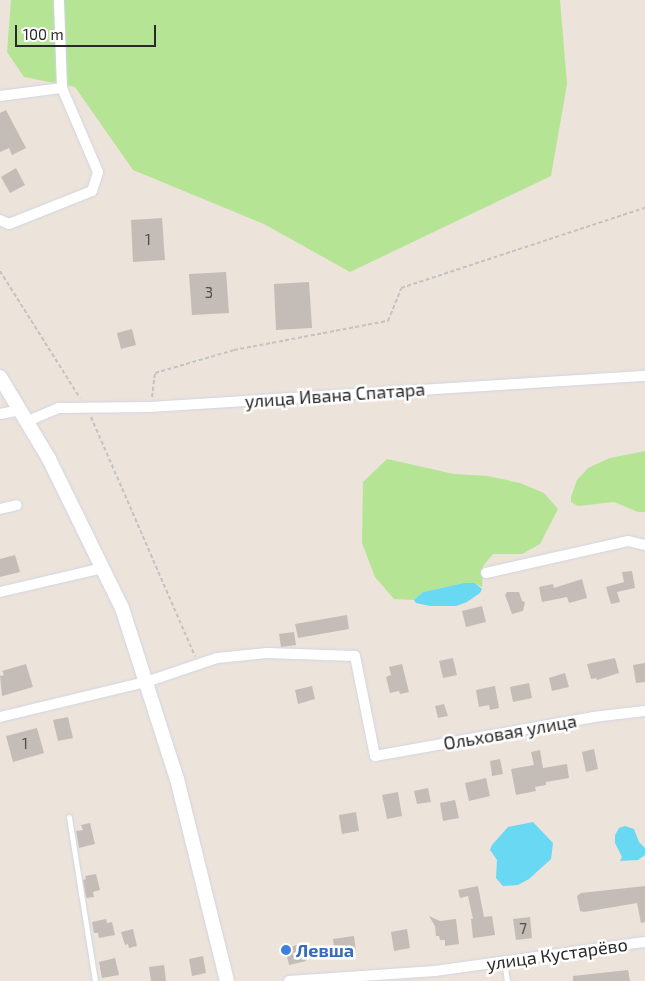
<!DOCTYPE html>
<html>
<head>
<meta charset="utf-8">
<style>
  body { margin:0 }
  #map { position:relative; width:645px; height:981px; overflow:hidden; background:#ece3da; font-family:"Exo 2",sans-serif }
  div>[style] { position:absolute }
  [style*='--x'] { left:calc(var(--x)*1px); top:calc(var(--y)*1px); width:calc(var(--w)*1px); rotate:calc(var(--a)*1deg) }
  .green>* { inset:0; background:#b5e594 }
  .water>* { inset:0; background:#68d8f3 }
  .building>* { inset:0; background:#c4bdb7 }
  .path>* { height:2px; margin-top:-1px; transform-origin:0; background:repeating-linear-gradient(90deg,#c3c3c3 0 4px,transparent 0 6.5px) }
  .roads { filter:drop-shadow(0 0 1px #cfd4e3) drop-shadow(0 0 1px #cfd4e3) }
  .lane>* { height:5px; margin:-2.5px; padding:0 2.5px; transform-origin:2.5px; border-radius:2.5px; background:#fff }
  .street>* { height:10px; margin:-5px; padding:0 5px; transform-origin:5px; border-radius:5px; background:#fff }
  .secondary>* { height:14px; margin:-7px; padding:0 7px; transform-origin:7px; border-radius:7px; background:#fff }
  .dots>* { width:14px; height:14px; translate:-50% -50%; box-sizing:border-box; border:2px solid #fff; border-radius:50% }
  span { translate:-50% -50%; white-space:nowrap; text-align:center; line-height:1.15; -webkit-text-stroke:5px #fff; paint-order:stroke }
  .number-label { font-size:15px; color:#504e4c }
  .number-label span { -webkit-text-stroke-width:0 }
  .street-label { font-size:18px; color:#292929 }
  .shop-label { font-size:18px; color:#366cbe; font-weight:700 }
  .left { translate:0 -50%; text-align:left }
  .scale { position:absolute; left:15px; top:25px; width:141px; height:22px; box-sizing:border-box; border:2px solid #292929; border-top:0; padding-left:6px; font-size:15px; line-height:18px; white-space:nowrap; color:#292929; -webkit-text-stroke:4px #fff; paint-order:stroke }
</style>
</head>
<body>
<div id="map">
  <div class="green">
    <i style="clip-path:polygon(11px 0,560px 0,567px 84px,551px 176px,350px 272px,264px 224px,133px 170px,75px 87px,24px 77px,7px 52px)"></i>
    <i style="clip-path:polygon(645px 451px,645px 512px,638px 512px,614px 502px,578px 506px,571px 502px,571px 497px,577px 480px,588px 468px,610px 458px)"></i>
    <i style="clip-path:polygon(387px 459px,454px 474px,488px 476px,520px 483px,544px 493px,558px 509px,540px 544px,522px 554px,493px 554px,483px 566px,482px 587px,475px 583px,464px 583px,423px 592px,414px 600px,394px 599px,375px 577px,362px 543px,363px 482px)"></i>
  </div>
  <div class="water">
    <i style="clip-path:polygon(464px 583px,475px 583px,482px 589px,480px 593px,467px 602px,456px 606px,430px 606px,416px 603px,414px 600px,423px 592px)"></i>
    <i style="clip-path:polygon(533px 822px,553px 843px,551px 859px,529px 879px,518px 885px,503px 886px,496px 878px,497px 860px,490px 850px,492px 845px,508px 827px)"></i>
    <i style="clip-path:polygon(625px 826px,634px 829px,639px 842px,645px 848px,645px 855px,638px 860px,620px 861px,622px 857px,615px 843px,615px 835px,619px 828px)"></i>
  </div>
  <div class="building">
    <i style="clip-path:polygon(6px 110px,26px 148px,12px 155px,9px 148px,0 152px,0 113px)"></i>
    <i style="clip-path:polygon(16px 168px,25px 185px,10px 193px,1px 177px)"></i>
    <i style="clip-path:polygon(162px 218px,165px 260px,133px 262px,131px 220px)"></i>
    <i style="clip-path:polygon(226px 272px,229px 313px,192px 315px,189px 274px)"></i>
    <i style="clip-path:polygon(309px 282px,312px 328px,276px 330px,274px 284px)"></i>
    <i style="clip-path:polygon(132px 329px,136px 345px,121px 349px,117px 333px)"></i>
    <i style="clip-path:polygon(15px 555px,20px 572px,0 577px,0 559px)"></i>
    <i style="clip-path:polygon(632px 571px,635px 588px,617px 592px,620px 602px,611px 604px,606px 587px,624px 582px,622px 572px)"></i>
    <i style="clip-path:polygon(582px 579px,587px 598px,569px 603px,567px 597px,542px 602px,539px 587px,553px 584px,554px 588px)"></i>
    <i style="clip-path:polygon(507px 592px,519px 592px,522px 601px,525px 602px,523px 611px,512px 614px,505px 595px)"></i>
    <i style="clip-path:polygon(482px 606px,486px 622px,466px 627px,462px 611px)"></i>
    <i style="clip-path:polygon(347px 615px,349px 629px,298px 638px,295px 624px)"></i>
    <i style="clip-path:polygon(294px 632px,296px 645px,281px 647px,279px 634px)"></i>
    <i style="clip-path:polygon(453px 658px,457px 675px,443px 678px,439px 661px)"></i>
    <i style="clip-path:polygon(615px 658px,619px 673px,597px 680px,596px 678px,591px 679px,587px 664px)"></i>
    <i style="clip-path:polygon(645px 663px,645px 682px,636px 683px,633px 665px)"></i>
    <i style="clip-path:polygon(26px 664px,33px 687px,2px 696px,0 676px,4px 675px,2px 671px)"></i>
    <i style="clip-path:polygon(402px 664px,409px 692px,400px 694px,399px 691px,390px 693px,386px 677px,391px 675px,389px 667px)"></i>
    <i style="clip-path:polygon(565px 673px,569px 687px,552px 691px,549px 678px)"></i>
    <i style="clip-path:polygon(529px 683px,532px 698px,513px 702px,510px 687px)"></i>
    <i style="clip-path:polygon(312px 686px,315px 699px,298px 704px,295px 690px)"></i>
    <i style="clip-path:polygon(495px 686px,499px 708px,490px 710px,489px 705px,479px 707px,476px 690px)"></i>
    <i style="clip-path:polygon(444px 704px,448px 716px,438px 718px,435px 706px)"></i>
    <i style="clip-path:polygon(68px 717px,73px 738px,58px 741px,53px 720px)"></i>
    <i style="clip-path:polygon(37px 728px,44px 753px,13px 762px,6px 736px)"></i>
    <i style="clip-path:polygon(594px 749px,598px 769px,586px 772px,582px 752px)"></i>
    <i style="clip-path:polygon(540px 750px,543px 768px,567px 764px,569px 778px,546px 782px,546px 785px,535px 787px,536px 791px,516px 795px,511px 769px,534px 765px,531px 752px)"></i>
    <i style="clip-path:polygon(500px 759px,503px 774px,492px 776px,490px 761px)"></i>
    <i style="clip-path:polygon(486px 778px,490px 796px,469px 801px,465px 783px)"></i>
    <i style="clip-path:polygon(428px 788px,431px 802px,417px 804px,414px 791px)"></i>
    <i style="clip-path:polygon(398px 792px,402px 816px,387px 819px,382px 795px)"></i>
    <i style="clip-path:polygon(455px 800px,459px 818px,443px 821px,440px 803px)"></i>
    <i style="clip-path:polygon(356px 812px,359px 831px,342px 834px,339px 815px)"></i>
    <i style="clip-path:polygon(90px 823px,95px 844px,79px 848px,76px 831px,83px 830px,81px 825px)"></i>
    <i style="clip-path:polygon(96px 874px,100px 890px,93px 892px,94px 897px,86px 898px,83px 880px,86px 879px,85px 876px)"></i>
    <i style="clip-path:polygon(478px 886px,484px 917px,492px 916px,495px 935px,473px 938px,471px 919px,473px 919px,468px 896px,460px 898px,458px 890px)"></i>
    <i style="clip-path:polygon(645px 886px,645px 922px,641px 923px,637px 903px,584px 912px,580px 911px,577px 896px,581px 893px)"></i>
    <i style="clip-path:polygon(429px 916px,440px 921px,456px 919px,459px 944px,445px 946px,445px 940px,440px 940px,439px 936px,436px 936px,435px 926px)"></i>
    <i style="clip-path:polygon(530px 917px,532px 938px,516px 940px,513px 919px)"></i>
    <i style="clip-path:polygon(106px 919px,107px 923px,112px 922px,115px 935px,99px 938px,98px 933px,94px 933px,92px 922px)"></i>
    <i style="clip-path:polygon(133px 929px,137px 946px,129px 948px,128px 944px,125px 945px,121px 932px)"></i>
    <i style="clip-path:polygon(407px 929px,410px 948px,394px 951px,391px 932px)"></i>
    <i style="clip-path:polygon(354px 936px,356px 953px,335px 955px,333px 939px)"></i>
    <i style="clip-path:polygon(302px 944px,306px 961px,289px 965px,285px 948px)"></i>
    <i style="clip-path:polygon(203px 956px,206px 973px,192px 976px,189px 959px)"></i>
    <i style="clip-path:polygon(115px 958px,119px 975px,102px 978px,99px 962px)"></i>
    <i style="clip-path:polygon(164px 965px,166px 981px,151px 981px,149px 967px)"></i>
    <i style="clip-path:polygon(628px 970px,630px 981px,573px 981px,573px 976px)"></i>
  </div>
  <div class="path">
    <i style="--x:0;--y:271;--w:150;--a:57.8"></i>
    <i style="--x:152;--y:397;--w:24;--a:-83"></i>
    <i style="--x:155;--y:373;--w:82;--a:-16.2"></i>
    <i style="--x:234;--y:350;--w:157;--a:-10.7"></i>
    <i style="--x:388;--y:321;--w:35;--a:-68"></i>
    <i style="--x:401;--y:288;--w:257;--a:-18.2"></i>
    <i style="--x:91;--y:417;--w:261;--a:66.5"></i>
  </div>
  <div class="roads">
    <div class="lane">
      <i style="--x:69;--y:817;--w:166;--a:81"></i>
      <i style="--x:504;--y:962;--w:19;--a:81"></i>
    </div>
    <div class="street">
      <i style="--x:0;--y:96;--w:63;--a:-7.4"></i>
      <i style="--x:0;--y:220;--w:10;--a:24"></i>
      <i style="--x:9;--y:224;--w:89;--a:-21.7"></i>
      <i style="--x:92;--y:191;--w:20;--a:-72"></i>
      <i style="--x:98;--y:172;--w:91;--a:-113.2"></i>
      <i style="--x:62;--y:88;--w:88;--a:-92"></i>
      <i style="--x:0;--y:414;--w:21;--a:-11"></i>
      <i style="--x:28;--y:421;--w:34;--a:-23"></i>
      <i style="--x:59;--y:408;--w:92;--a:-0.6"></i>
      <i style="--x:151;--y:407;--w:495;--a:-3.6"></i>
      <i style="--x:0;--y:509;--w:17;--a:-13"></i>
      <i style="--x:486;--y:573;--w:146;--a:-12.7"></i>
      <i style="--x:628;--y:541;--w:17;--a:13"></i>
      <i style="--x:0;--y:592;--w:106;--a:-13.1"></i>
      <i style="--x:0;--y:717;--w:150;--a:-13.5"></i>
      <i style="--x:146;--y:682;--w:75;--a:-18.7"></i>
      <i style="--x:217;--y:658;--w:50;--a:-5.7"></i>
      <i style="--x:267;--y:653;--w:88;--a:2"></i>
      <i style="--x:355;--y:656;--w:102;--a:78.7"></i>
      <i style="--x:375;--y:756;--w:221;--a:-10.1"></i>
      <i style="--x:593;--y:717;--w:52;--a:-6.6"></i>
      <i style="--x:289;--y:981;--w:146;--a:-3.9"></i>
      <i style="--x:435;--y:971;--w:212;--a:-7.9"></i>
    </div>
    <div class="secondary">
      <i style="--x:0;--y:377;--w:96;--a:59.1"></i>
      <i style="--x:49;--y:459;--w:166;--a:63.9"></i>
      <i style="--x:122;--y:608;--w:180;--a:72.2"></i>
      <i style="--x:177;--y:779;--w:208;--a:76.1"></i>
    </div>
  </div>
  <div class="dots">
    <i style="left:286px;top:950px;background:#3f7fe0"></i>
  </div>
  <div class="number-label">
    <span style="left:148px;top:240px">1</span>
    <span style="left:209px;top:293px">3</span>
    <span style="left:25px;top:744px">1</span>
    <span style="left:523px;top:929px">7</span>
  </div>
  <div class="street-label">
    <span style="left:335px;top:395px;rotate:-4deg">улица Ивана Спатара</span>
    <span style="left:510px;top:732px;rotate:-10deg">Ольховая улица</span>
    <span style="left:557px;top:954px;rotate:-8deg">улица Кустарёво</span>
  </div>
  <div class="shop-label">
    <span class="left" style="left:296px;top:950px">Левша</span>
  </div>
  <div class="scale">100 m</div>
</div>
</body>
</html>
